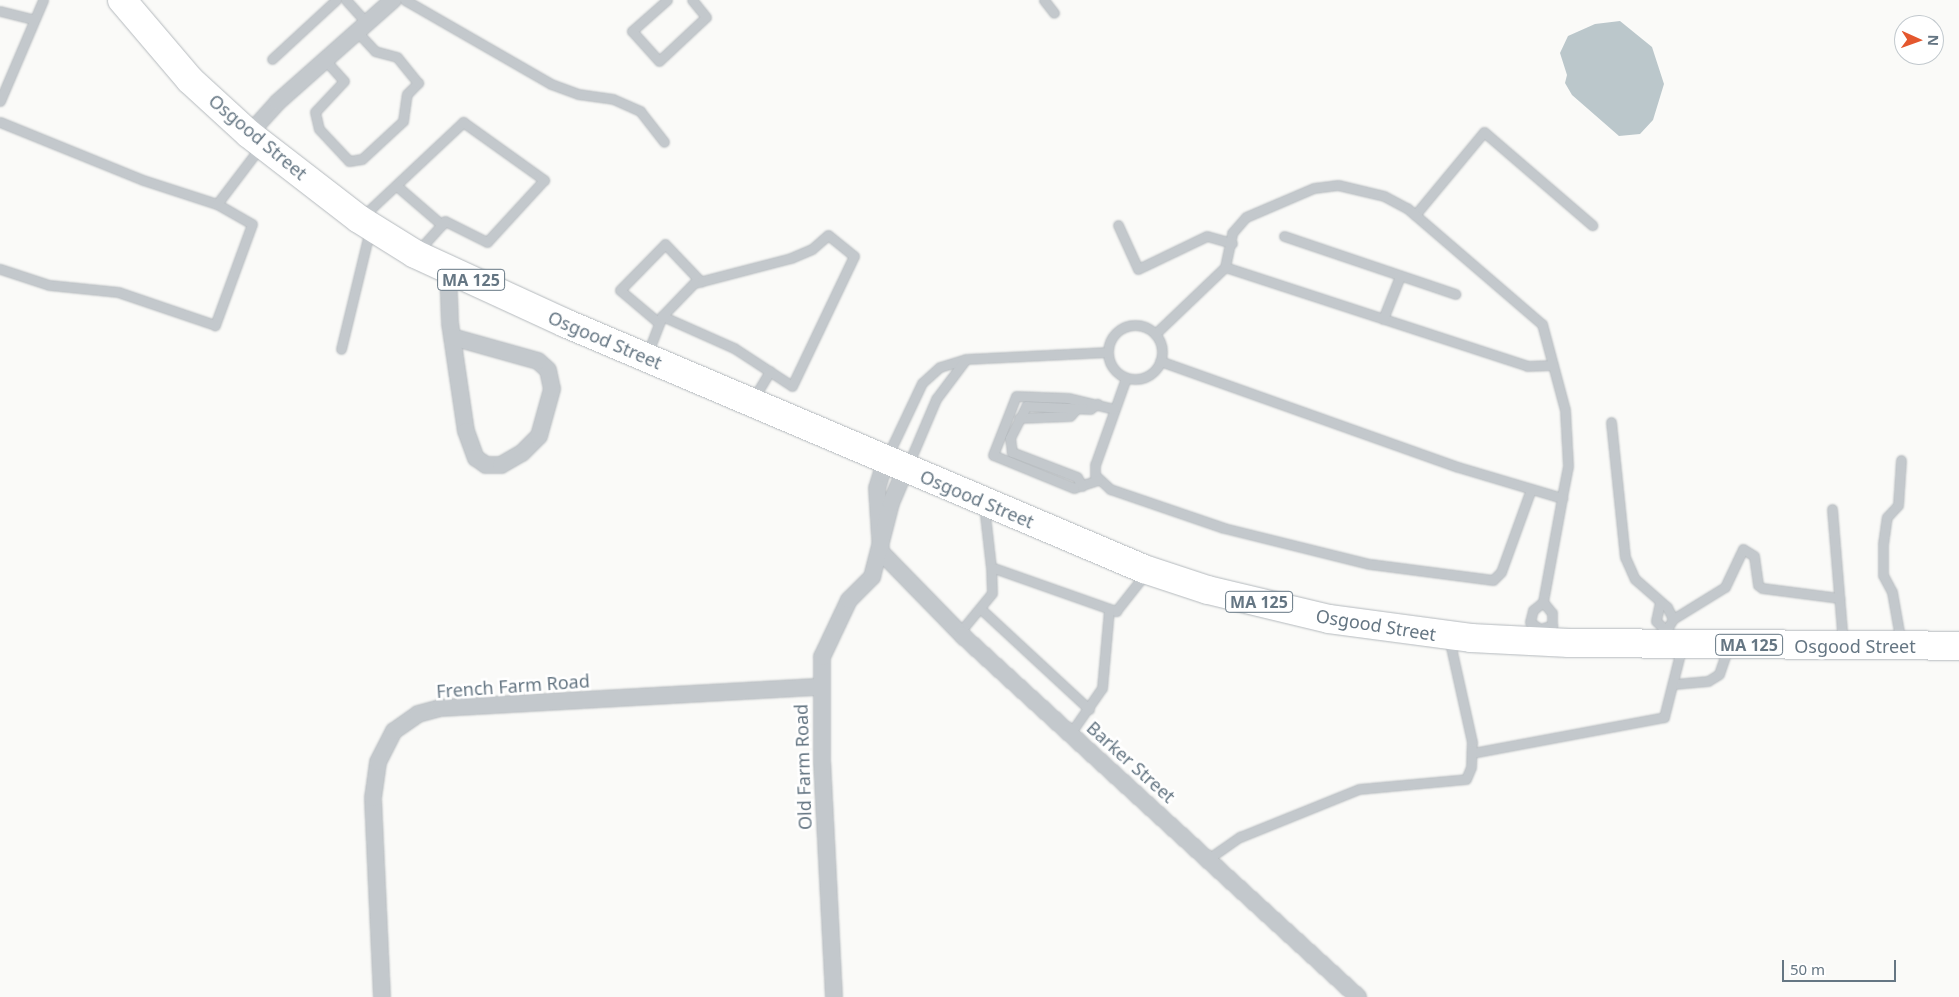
<!DOCTYPE html>
<html>
<head>
<meta charset="utf-8">
<style>
  body { margin:0 }
  #map { position:relative; width:1959px; height:997px; overflow:hidden; background:#fafaf8; font-family:"Noto Sans",sans-serif }
  div>[style] { position:absolute }
  [style*='--x'] { left:calc(var(--x)*1px); top:calc(var(--y)*1px); width:calc(var(--w)*1px); rotate:calc(var(--a)*1deg) }
  .water>* { inset:0; background:#bbc7cb }
  .roads { filter:drop-shadow(0 0 1px #b4b9bd) drop-shadow(0 0 1px #b4b9bd) }
  .service>* { height:9px; margin:-4.5px; padding:0 4.5px; transform-origin:4.5px; border-radius:4.5px; background:#c3c8cc }
  .service>.ring { margin:-4.5px; padding:0; box-sizing:content-box; background:none; border:9px solid #c3c8cc; border-radius:50% }
  .minor>* { height:16px; margin:-8px; padding:0 8px; transform-origin:8px; border-radius:8px; background:#c3c8cc }
  .trunk>* { height:28px; margin:-14px; padding:0 14px; transform-origin:14px; border-radius:14px; background:#fff }
  span { translate:-50% -50%; white-space:nowrap; text-align:center; line-height:1.15; -webkit-text-stroke:5px #fff; paint-order:stroke }
  .shield-label span { padding:1px 4px; background:#fff; border:1px solid; border-radius:4px; -webkit-text-stroke-width:0 }
  .shield-label { font-size:16px; color:#657683; font-weight:700 }
  .street-label { font-size:18px; color:#657683 }
  .north { position:absolute; left:1894px; top:15px; width:50px; height:50px; box-sizing:border-box; background:#fff; border:1px solid #c1c8cd; border-radius:50%; rotate:92deg; font-size:14px; font-weight:700; line-height:20px; text-align:center; color:#657683 }
  .north::after { content:''; display:block; margin:auto; width:18px; height:22px; background:#e4572e; clip-path:polygon(50% 0,100% 100%,50% 72%,0 100%) }
  .scale { position:absolute; left:1782px; top:960px; width:114px; height:22px; box-sizing:border-box; border:2px solid #657683; border-top:0; padding-left:6px; font-size:15px; line-height:18px; white-space:nowrap; color:#657683; -webkit-text-stroke:4px #fff; paint-order:stroke }
</style>
</head>
<body>
<div id="map">
  <div class="water">
    <i style="clip-path:polygon(1620px 21px,1652px 47px,1664px 84px,1653px 120px,1640px 134px,1619px 136px,1572px 95px,1565px 83px,1567px 75px,1560px 53px,1568px 36px,1595px 24px)"></i>
  </div>
  <div class="roads">
    <div class="service">
      <i style="--x:346;--y:0;--w:31;--a:48"></i>
      <i style="--x:405;--y:0;--w:168;--a:29.9"></i>
      <i style="--x:551;--y:84;--w:29;--a:20"></i>
      <i style="--x:578;--y:94;--w:35;--a:8"></i>
      <i style="--x:613;--y:99;--w:30;--a:24"></i>
      <i style="--x:640;--y:111;--w:39;--a:52"></i>
      <i style="--x:667;--y:0;--w:47;--a:138.5"></i>
      <i style="--x:632;--y:31;--w:40;--a:48"></i>
      <i style="--x:659;--y:61;--w:64;--a:-43.1"></i>
      <i style="--x:706;--y:17;--w:22;--a:-129"></i>
      <i style="--x:1044;--y:0;--w:16;--a:52"></i>
      <i style="--x:0;--y:11;--w:32;--a:14"></i>
      <i style="--x:272;--y:59;--w:87;--a:-42.7"></i>
      <i style="--x:325;--y:60;--w:28;--a:48"></i>
      <i style="--x:344;--y:81;--w:42;--a:133.1"></i>
      <i style="--x:315;--y:112;--w:17;--a:77"></i>
      <i style="--x:319;--y:129;--w:44;--a:46.8"></i>
      <i style="--x:349;--y:161;--w:13;--a:-9"></i>
      <i style="--x:362;--y:159;--w:56;--a:-42.8"></i>
      <i style="--x:403;--y:121;--w:27;--a:-82"></i>
      <i style="--x:407;--y:94;--w:16;--a:-45"></i>
      <i style="--x:418;--y:83;--w:33;--a:-129"></i>
      <i style="--x:397;--y:57;--w:23;--a:-165"></i>
      <i style="--x:375;--y:51;--w:26;--a:-133"></i>
      <i style="--x:0;--y:101;--w:110;--a:-66.9"></i>
      <i style="--x:0;--y:122;--w:154;--a:22.1"></i>
      <i style="--x:143;--y:180;--w:78;--a:18"></i>
      <i style="--x:217;--y:204;--w:40;--a:29.7"></i>
      <i style="--x:252;--y:224;--w:108;--a:110.1"></i>
      <i style="--x:215;--y:325;--w:102;--a:-161.2"></i>
      <i style="--x:118;--y:292;--w:69;--a:-174.2"></i>
      <i style="--x:49;--y:285;--w:52;--a:-161.9"></i>
      <i style="--x:398;--y:187;--w:58;--a:40.8"></i>
      <i style="--x:217;--y:204;--w:73;--a:-52.8"></i>
      <i style="--x:1415;--y:215;--w:108;--a:-50.3"></i>
      <i style="--x:1484;--y:132;--w:143;--a:40.7"></i>
      <i style="--x:362;--y:217;--w:139;--a:-43.2"></i>
      <i style="--x:463;--y:122;--w:100;--a:35.6"></i>
      <i style="--x:544;--y:180;--w:84;--a:132.6"></i>
      <i style="--x:487;--y:242;--w:47;--a:-153.4"></i>
      <i style="--x:445;--y:221;--w:42;--a:132.1"></i>
      <i style="--x:1118;--y:225;--w:48;--a:65.6"></i>
      <i style="--x:1138;--y:269;--w:76;--a:-25.6"></i>
      <i style="--x:1207;--y:236;--w:26;--a:16"></i>
      <i style="--x:1284;--y:236;--w:181;--a:18.7"></i>
      <i style="--x:1225;--y:267;--w:318;--a:18.1"></i>
      <i style="--x:1527;--y:366;--w:26;--a:-2"></i>
      <i style="--x:1383;--y:319;--w:46;--a:-68.4"></i>
      <i style="--x:659;--y:323;--w:51;--a:-139.8"></i>
      <i style="--x:620;--y:290;--w:64;--a:-45.6"></i>
      <i style="--x:665;--y:244;--w:52;--a:46.5"></i>
      <i class="ring" style="left:1108px;top:325px;width:45px;height:45px"></i>
      <i style="--x:1155;--y:334;--w:97;--a:-43.7"></i>
      <i style="--x:1225;--y:267;--w:35;--a:-78"></i>
      <i style="--x:1232;--y:233;--w:21;--a:-49"></i>
      <i style="--x:1246;--y:217;--w:74;--a:-23.1"></i>
      <i style="--x:1314;--y:188;--w:24;--a:-7"></i>
      <i style="--x:1338;--y:185;--w:47;--a:13.4"></i>
      <i style="--x:1384;--y:196;--w:26;--a:28"></i>
      <i style="--x:1407;--y:208;--w:178;--a:40.7"></i>
      <i style="--x:1542;--y:324;--w:89;--a:75"></i>
      <i style="--x:1565;--y:410;--w:56;--a:86.9"></i>
      <i style="--x:1568;--y:466;--w:33;--a:101"></i>
      <i style="--x:341;--y:349;--w:123;--a:-76.4"></i>
      <i style="--x:647;--y:355;--w:42;--a:-69"></i>
      <i style="--x:662;--y:316;--w:79;--a:24"></i>
      <i style="--x:734;--y:348;--w:69;--a:33.2"></i>
      <i style="--x:792;--y:386;--w:144;--a:-64.5"></i>
      <i style="--x:854;--y:256;--w:33;--a:-141"></i>
      <i style="--x:828;--y:235;--w:21;--a:139"></i>
      <i style="--x:812;--y:249;--w:23;--a:157"></i>
      <i style="--x:791;--y:258;--w:100;--a:165.5"></i>
      <i style="--x:694;--y:283;--w:46;--a:134.1"></i>
      <i style="--x:1160;--y:361;--w:316;--a:19.6"></i>
      <i style="--x:1458;--y:467;--w:109;--a:16.6"></i>
      <i style="--x:1562;--y:498;--w:106;--a:100.4"></i>
      <i style="--x:1543;--y:602;--w:13;--a:141"></i>
      <i style="--x:1533;--y:610;--w:12;--a:104"></i>
      <i style="--x:1530;--y:622;--w:12;--a:35"></i>
      <i style="--x:1126;--y:378;--w:92;--a:109.6"></i>
      <i style="--x:1095;--y:465;--w:10;--a:90"></i>
      <i style="--x:1095;--y:475;--w:21;--a:43"></i>
      <i style="--x:1110;--y:489;--w:120;--a:18.9"></i>
      <i style="--x:1224;--y:528;--w:150;--a:13.9"></i>
      <i style="--x:1370;--y:564;--w:124;--a:7.4"></i>
      <i style="--x:1493;--y:580;--w:11;--a:-45"></i>
      <i style="--x:1501;--y:572;--w:88;--a:-70.1"></i>
      <i style="--x:752;--y:401;--w:35;--a:-59"></i>
      <i style="--x:1019;--y:418;--w:51;--a:-2.2"></i>
      <i style="--x:1070;--y:416;--w:9;--a:-49"></i>
      <i style="--x:1611;--y:422;--w:136;--a:84.1"></i>
      <i style="--x:1625;--y:557;--w:24;--a:66"></i>
      <i style="--x:1635;--y:579;--w:43;--a:41.2"></i>
      <i style="--x:1667;--y:607;--w:13;--a:63"></i>
      <i style="--x:1673;--y:619;--w:12;--a:121"></i>
      <i style="--x:887;--y:457;--w:82;--a:-64.7"></i>
      <i style="--x:922;--y:383;--w:24;--a:-42"></i>
      <i style="--x:940;--y:367;--w:27;--a:-17"></i>
      <i style="--x:966;--y:359;--w:142;--a:-2.8"></i>
      <i style="--x:908;--y:465;--w:72;--a:-67"></i>
      <i style="--x:936;--y:399;--w:50;--a:-53.1"></i>
      <i style="--x:1098;--y:480;--w:25;--a:162"></i>
      <i style="--x:1074;--y:488;--w:87;--a:-157.8"></i>
      <i style="--x:993;--y:455;--w:63;--a:-68.7"></i>
      <i style="--x:1016;--y:396;--w:52;--a:2.2"></i>
      <i style="--x:1068;--y:398;--w:47;--a:13.4"></i>
      <i style="--x:1082;--y:486;--w:10;--a:-119"></i>
      <i style="--x:1077;--y:477;--w:70;--a:-159"></i>
      <i style="--x:1012;--y:452;--w:14;--a:-98"></i>
      <i style="--x:1010;--y:438;--w:36;--a:-63"></i>
      <i style="--x:1026;--y:406;--w:64;--a:2.7"></i>
      <i style="--x:1090;--y:409;--w:9;--a:-36"></i>
      <i style="--x:984;--y:506;--w:61;--a:83.5"></i>
      <i style="--x:991;--y:567;--w:133;--a:19.4"></i>
      <i style="--x:1116;--y:611;--w:48;--a:-51.7"></i>
      <i style="--x:1832;--y:509;--w:134;--a:85.3"></i>
      <i style="--x:1660;--y:602;--w:19;--a:102"></i>
      <i style="--x:1656;--y:621;--w:18;--a:43"></i>
      <i style="--x:982;--y:610;--w:146;--a:42.8"></i>
      <i style="--x:1673;--y:619;--w:61;--a:-31.6"></i>
      <i style="--x:1725;--y:587;--w:42;--a:-64.7"></i>
      <i style="--x:1743;--y:549;--w:13;--a:32"></i>
      <i style="--x:1754;--y:556;--w:29;--a:82"></i>
      <i style="--x:1758;--y:585;--w:5;--a:37"></i>
      <i style="--x:1762;--y:588;--w:78;--a:7.4"></i>
      <i style="--x:1540;--y:629;--w:13;--a:-18"></i>
      <i style="--x:1552;--y:625;--w:12;--a:-90"></i>
      <i style="--x:1552;--y:613;--w:14;--a:-129"></i>
      <i style="--x:960;--y:632;--w:50;--a:-50.6"></i>
      <i style="--x:992;--y:593;--w:26;--a:-92"></i>
      <i style="--x:1901;--y:643;--w:52;--a:-100"></i>
      <i style="--x:1892;--y:592;--w:19;--a:-118"></i>
      <i style="--x:1883;--y:575;--w:31;--a:-90"></i>
      <i style="--x:1883;--y:544;--w:27;--a:-82"></i>
      <i style="--x:1887;--y:517;--w:16;--a:-47"></i>
      <i style="--x:1898;--y:505;--w:45;--a:-86.2"></i>
      <i style="--x:1674;--y:684;--w:34;--a:-5"></i>
      <i style="--x:1708;--y:681;--w:13;--a:-32"></i>
      <i style="--x:1719;--y:674;--w:28;--a:-71"></i>
      <i style="--x:1070;--y:734;--w:56;--a:-55.2"></i>
      <i style="--x:1102;--y:688;--w:79;--a:-84.9"></i>
      <i style="--x:1472;--y:753;--w:195;--a:-10.6"></i>
      <i style="--x:1664;--y:717;--w:73;--a:-75.8"></i>
      <i style="--x:1208;--y:859;--w:39;--a:-35"></i>
      <i style="--x:1240;--y:837;--w:128;--a:-22"></i>
      <i style="--x:1359;--y:789;--w:107;--a:-5.3"></i>
      <i style="--x:1466;--y:779;--w:13;--a:-67"></i>
      <i style="--x:1471;--y:767;--w:25;--a:-88"></i>
      <i style="--x:1472;--y:742;--w:107;--a:-102.5"></i>
    </div>
    <div class="minor">
      <i style="--x:249;--y:134;--w:43;--a:-47.8"></i>
      <i style="--x:278;--y:102;--w:154;--a:-41.6"></i>
      <i style="--x:448;--y:270;--w:53;--a:87.8"></i>
      <i style="--x:450;--y:323;--w:109;--a:81.6"></i>
      <i style="--x:466;--y:431;--w:29;--a:70"></i>
      <i style="--x:476;--y:458;--w:12;--a:35"></i>
      <i style="--x:486;--y:465;--w:15;--a:0"></i>
      <i style="--x:501;--y:465;--w:24;--a:-30"></i>
      <i style="--x:522;--y:453;--w:24;--a:-45"></i>
      <i style="--x:539;--y:436;--w:49;--a:-74.5"></i>
      <i style="--x:552;--y:389;--w:19;--a:-102"></i>
      <i style="--x:548;--y:370;--w:13;--a:-138"></i>
      <i style="--x:538;--y:361;--w:89;--a:-164.4"></i>
      <i style="--x:886;--y:459;--w:30;--a:107"></i>
      <i style="--x:877;--y:488;--w:64;--a:86.4"></i>
      <i style="--x:881;--y:552;--w:117;--a:45.7"></i>
      <i style="--x:963;--y:636;--w:535;--a:42.42"></i>
      <i style="--x:382;--y:997;--w:199;--a:-92.6"></i>
      <i style="--x:373;--y:798;--w:36;--a:-82"></i>
      <i style="--x:378;--y:762;--w:35;--a:-63"></i>
      <i style="--x:394;--y:731;--w:29;--a:-35"></i>
      <i style="--x:418;--y:714;--w:23;--a:-15"></i>
      <i style="--x:440;--y:708;--w:381;--a:-3.2"></i>
      <i style="--x:834;--y:997;--w:234;--a:-92.9"></i>
      <i style="--x:822;--y:763;--w:106;--a:-90"></i>
      <i style="--x:822;--y:657;--w:63;--a:-64.7"></i>
      <i style="--x:849;--y:600;--w:33;--a:-45"></i>
      <i style="--x:872;--y:577;--w:76;--a:-75.6"></i>
      <i style="--x:891;--y:503;--w:38;--a:-67"></i>
    </div>
    <div class="trunk">
      <i style="--x:122;--y:0;--w:105;--a:49.6"></i>
      <i style="--x:190;--y:80;--w:80;--a:42.5"></i>
      <i style="--x:249;--y:134;--w:139;--a:37.7"></i>
      <i style="--x:359;--y:219;--w:66;--a:32"></i>
      <i style="--x:415;--y:254;--w:165;--a:24.7"></i>
      <i style="--x:565;--y:323;--w:629;--a:23.02"></i>
      <i style="--x:1144;--y:569;--w:67;--a:18.2"></i>
      <i style="--x:1208;--y:590;--w:124;--a:13.5"></i>
      <i style="--x:1329;--y:619;--w:143;--a:7.6"></i>
      <i style="--x:1471;--y:638;--w:98;--a:2.9"></i>
      <i style="--x:1569;--y:643;--w:390;--a:0.4"></i>
    </div>
  </div>
  <div class="shield-label">
    <span style="left:471px;top:280px">MA 125</span>
    <span style="left:1259px;top:602px">MA 125</span>
    <span style="left:1749px;top:645px">MA 125</span>
  </div>
  <div class="street-label">
    <span style="left:258px;top:137px;rotate:40deg">Osgood Street</span>
    <span style="left:605px;top:340px;rotate:23deg">Osgood Street</span>
    <span style="left:977px;top:499px;rotate:23deg">Osgood Street</span>
    <span style="left:1376px;top:625px;rotate:9deg">Osgood Street</span>
    <span style="left:1855px;top:646px">Osgood Street</span>
    <span style="left:513px;top:686px;rotate:-4deg">French Farm Road</span>
    <span style="left:1131px;top:762px;rotate:42deg">Barker Street</span>
    <span style="left:803px;top:767px;rotate:-92deg">Old Farm Road</span>
  </div>
  <div class="north">N</div>
  <div class="scale">50 m</div>
</div>
</body>
</html>
